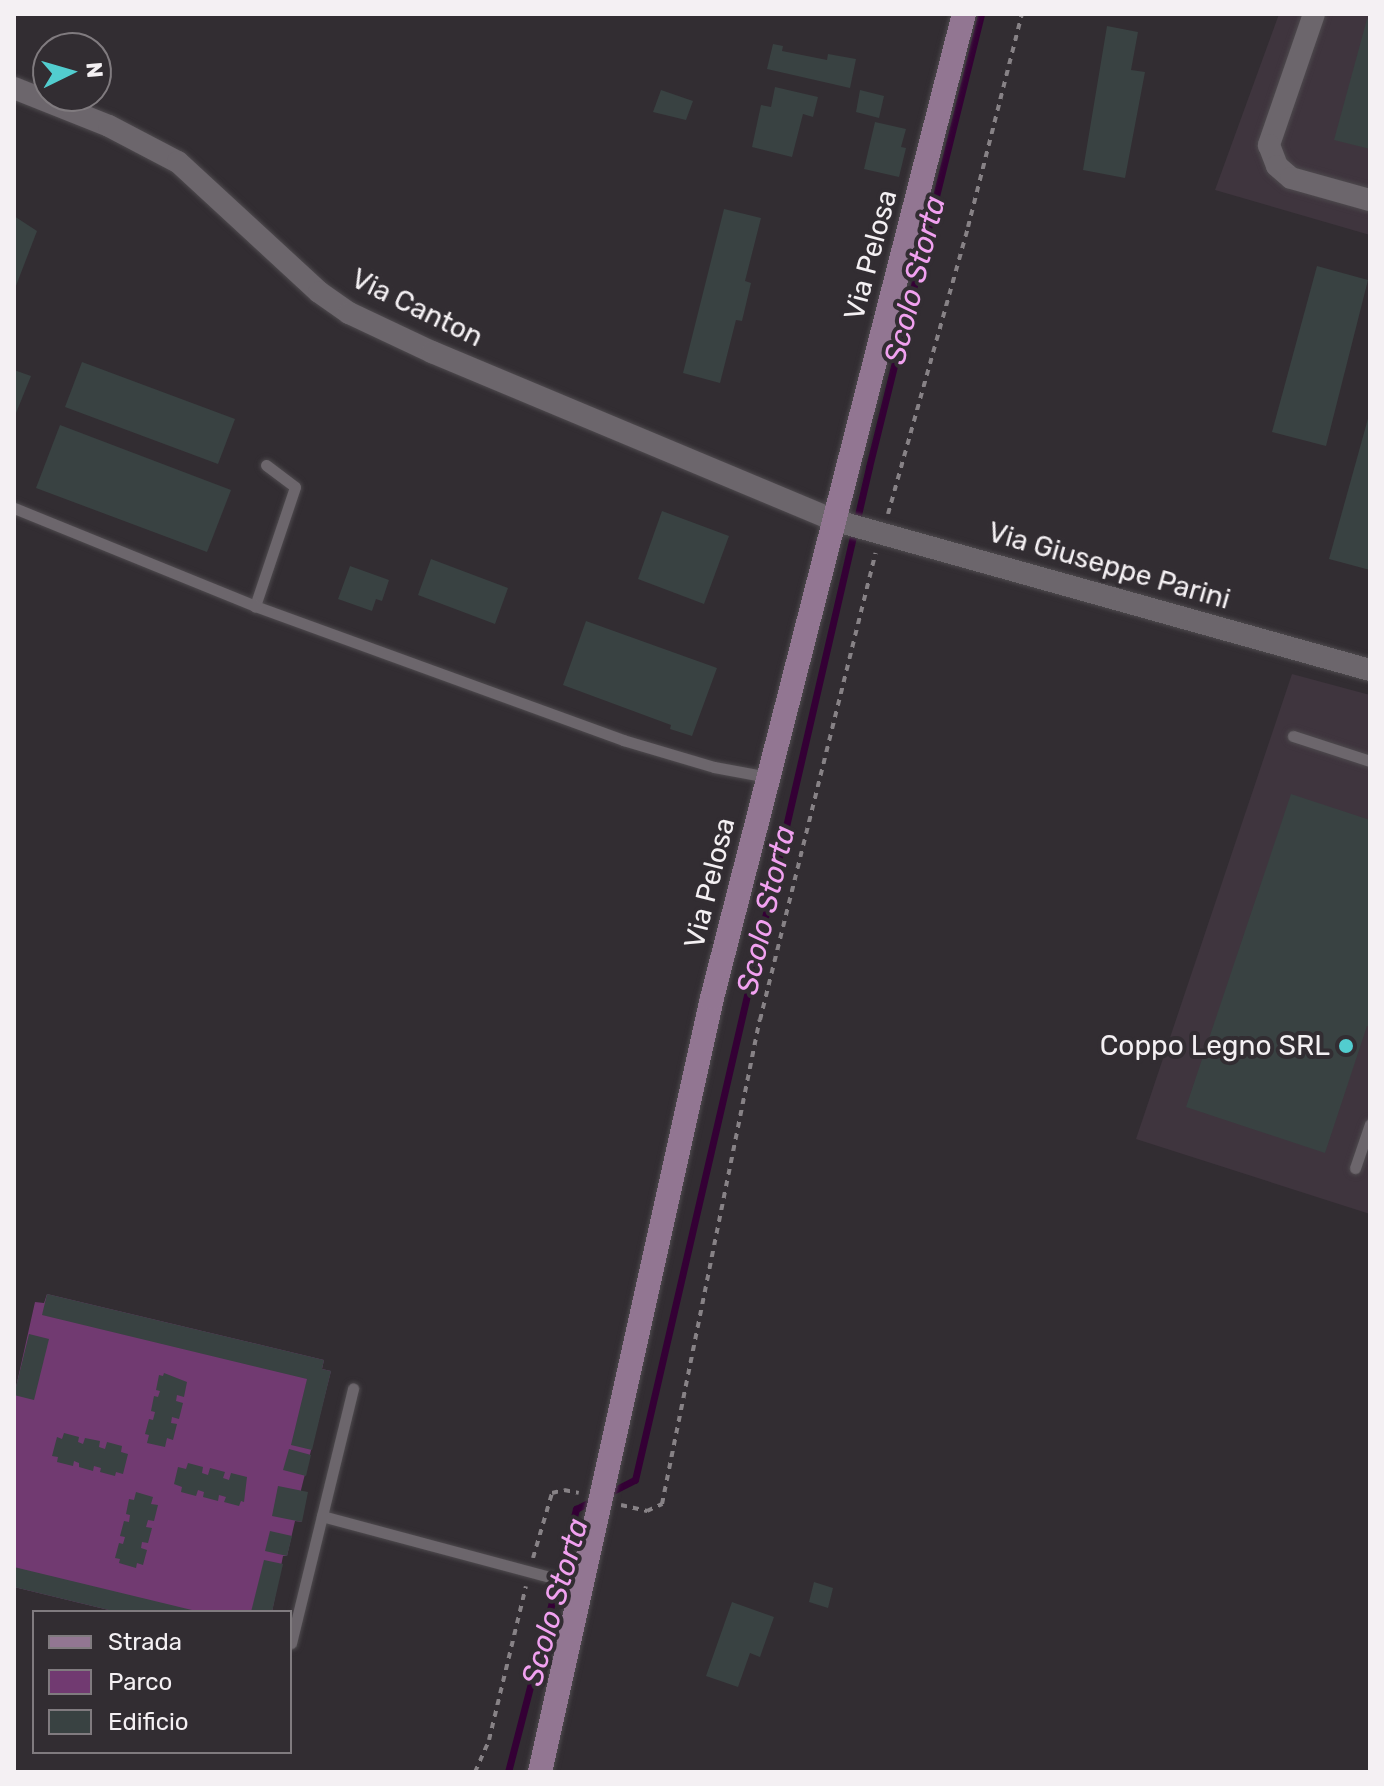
<!DOCTYPE html>
<html>
<head>
<meta charset="utf-8">
<style>
  body { margin:0 }
  #map { position:relative; width:1384px; height:1786px; overflow:hidden; background:#322d32; font-family:Rubik,sans-serif }
  div>[style] { position:absolute }
  [style*='--x'] { left:calc(var(--x)*1px); top:calc(var(--y)*1px); width:calc(var(--w)*1px); rotate:calc(var(--a)*1deg) }
  .built>* { inset:0; background:#3f353e }
  .green>* { inset:0; background:#713a71 }
  .stream>* { height:7px; margin:-3.5px; padding:0 3.5px; transform-origin:3.5px; border-radius:3.5px; background:#340035 }
  .building>* { inset:0; background:#394242 }
  .path>* { height:4px; margin-top:-2px; transform-origin:0; background:repeating-linear-gradient(90deg,#878286 0 6px,transparent 0 12px) }
  .roads { filter:drop-shadow(0 0 2px #4e4a4e) drop-shadow(0 0 2px #4e4a4e) }
  .lane>* { height:11px; margin:-5.5px; padding:0 5.5px; transform-origin:5.5px; border-radius:5.5px; background:#6c666c }
  .street>* { height:22px; margin:-11px; padding:0 11px; transform-origin:11px; border-radius:11px; background:#6c666c }
  .secondary>* { height:24px; margin:-12px; padding:0 12px; transform-origin:12px; border-radius:12px; background:#927692 }
  .dots>* { width:22px; height:22px; translate:-50% -50%; box-sizing:border-box; border:4px solid #322d32; border-radius:50% }
  span { translate:-50% -50%; white-space:nowrap; text-align:center; line-height:1.15; -webkit-text-stroke:8px #322d32; paint-order:stroke }
  .street-label { font-size:28px; color:#f4f0f3 }
  .poi-label { font-size:28px; color:#f4f0f3 }
  .right { translate:-100% -50%; text-align:right }
  .water-label { font-size:30px; color:#f1a1f0; font-style:italic }
  .frame { position:absolute; inset:0; border:16px solid #f4f0f3; pointer-events:none }
  .legend { position:absolute; left:32px; top:1610px; width:260px; height:144px; box-sizing:border-box; background:#322d32; border:2px solid #807b7f; margin:0; padding:10px 14px; list-style:none; font-size:24px; color:#f4f0f3 }
  .legend li { display:flex; align-items:center; gap:16px; height:40px }
  .legend b { width:40px; border:2px solid #807b7f }
  .north { position:absolute; left:32px; top:32px; width:80px; height:80px; box-sizing:border-box; background:#322d32; border:2px solid #807b7f; border-radius:50%; rotate:85deg; font-size:22px; font-weight:700; line-height:32px; text-align:center; color:#f4f0f3 }
  .north::after { content:''; display:block; margin:auto; width:28px; height:36px; background:#52cdcf; clip-path:polygon(50% 0,100% 100%,50% 72%,0 100%) }
</style>
</head>
<body>
<div id="map">
  <div class="built">
    <i style="clip-path:polygon(1279px 14px,1370px 14px,1370px 235px,1215px 190px)"></i>
    <i style="clip-path:polygon(1292px 674px,1370px 695px,1370px 1214px,1136px 1139px)"></i>
  </div>
  <div class="green">
    <i style="clip-path:polygon(47px 1294px,324px 1360px,322px 1369px,331px 1371px,301px 1490px,302px 1522px,295px 1521px,287px 1556px,283px 1556px,272px 1612px,117px 1612px,14px 1587px,14px 1396px,35px 1302px,44px 1303px)"></i>
  </div>
  <div class="stream">
    <i style="--x:607;--y:1494;--w:31;--a:-27"></i>
    <i style="--x:635;--y:1480;--w:1040;--a:-76.99"></i>
    <i style="--x:869;--y:467;--w:467;--a:-76.1"></i>
    <i style="--x:508;--y:1772;--w:272;--a:-75.5"></i>
    <i style="--x:576;--y:1509;--w:22;--a:-27"></i>
  </div>
  <div class="building">
    <i style="clip-path:polygon(1367px 19px,1370px 20px,1370px 149px,1334px 140px)"></i>
    <i style="clip-path:polygon(1107px 26px,1138px 32px,1131px 70px,1145px 72px,1125px 178px,1083px 170px)"></i>
    <i style="clip-path:polygon(773px 44px,783px 46px,782px 51px,827px 60px,828px 54px,856px 59px,850px 88px,767px 69px)"></i>
    <i style="clip-path:polygon(775px 87px,818px 97px,813px 117px,803px 114px,792px 157px,752px 147px,761px 105px,771px 107px)"></i>
    <i style="clip-path:polygon(661px 90px,693px 101px,686px 120px,653px 112px)"></i>
    <i style="clip-path:polygon(860px 90px,884px 96px,879px 118px,856px 112px)"></i>
    <i style="clip-path:polygon(875px 122px,906px 129px,901px 147px,906px 148px,899px 177px,864px 169px)"></i>
    <i style="clip-path:polygon(724px 209px,761px 218px,745px 281px,751px 283px,742px 321px,736px 320px,720px 383px,683px 373px)"></i>
    <i style="clip-path:polygon(14px 216px,37px 231px,14px 291px)"></i>
    <i style="clip-path:polygon(1317px 266px,1368px 280px,1326px 446px,1272px 432px)"></i>
    <i style="clip-path:polygon(82px 362px,235px 419px,218px 464px,65px 407px)"></i>
    <i style="clip-path:polygon(14px 370px,31px 376px,14px 418px)"></i>
    <i style="clip-path:polygon(1369px 415px,1370px 415px,1370px 570px,1329px 559px)"></i>
    <i style="clip-path:polygon(60px 425px,231px 490px,207px 552px,36px 488px)"></i>
    <i style="clip-path:polygon(662px 511px,729px 536px,704px 604px,638px 579px)"></i>
    <i style="clip-path:polygon(431px 559px,508px 588px,495px 624px,418px 595px)"></i>
    <i style="clip-path:polygon(350px 566px,389px 580px,382px 601px,376px 599px,372px 611px,338px 599px)"></i>
    <i style="clip-path:polygon(586px 621px,717px 668px,692px 736px,670px 729px,671px 725px,563px 685px)"></i>
    <i style="clip-path:polygon(1291px 794px,1370px 820px,1370px 1027px,1367px 1026px,1325px 1153px,1186px 1107px)"></i>
    <i style="clip-path:polygon(47px 1294px,324px 1360px,322px 1369px,331px 1371px,312px 1450px,291px 1445px,307px 1379px,42px 1315px)"></i>
    <i style="clip-path:polygon(29px 1334px,49px 1339px,34px 1400px,14px 1395px)"></i>
    <i style="clip-path:polygon(164px 1373px,187px 1382px,184px 1397px,177px 1395px,176px 1401px,183px 1403px,179px 1419px,172px 1417px,171px 1423px,177px 1424px,173px 1440px,167px 1438px,165px 1447px,147px 1443px,149px 1435px,145px 1434px,149px 1419px,153px 1420px,155px 1412px,151px 1411px,154px 1396px,158px 1397px,160px 1391px,156px 1390px,159px 1375px,163px 1376px)"></i>
    <i style="clip-path:polygon(64px 1433px,79px 1437px,78px 1442px,83px 1444px,85px 1438px,100px 1441px,99px 1447px,105px 1449px,107px 1442px,122px 1446px,121px 1452px,128px 1454px,123px 1474px,116px 1472px,115px 1476px,100px 1472px,101px 1468px,94px 1466px,93px 1471px,79px 1467px,79px 1463px,74px 1461px,73px 1466px,57px 1462px,58px 1457px,52px 1456px,57px 1437px,62px 1439px)"></i>
    <i style="clip-path:polygon(289px 1449px,311px 1455px,306px 1476px,283px 1470px)"></i>
    <i style="clip-path:polygon(188px 1463px,203px 1467px,202px 1473px,208px 1475px,210px 1468px,225px 1472px,223px 1478px,229px 1480px,231px 1473px,247px 1477px,244px 1502px,241px 1501px,239px 1506px,224px 1502px,226px 1497px,219px 1495px,218px 1501px,203px 1497px,204px 1492px,198px 1490px,196px 1496px,181px 1492px,182px 1487px,174px 1484px,178px 1467px,186px 1469px)"></i>
    <i style="clip-path:polygon(278px 1486px,308px 1492px,302px 1522px,272px 1516px)"></i>
    <i style="clip-path:polygon(136px 1492px,153px 1497px,151px 1504px,158px 1505px,154px 1521px,148px 1520px,146px 1527px,152px 1528px,148px 1543px,142px 1542px,141px 1548px,147px 1550px,143px 1565px,137px 1563px,136px 1568px,119px 1563px,120px 1559px,115px 1558px,119px 1543px,123px 1544px,125px 1537px,120px 1536px,124px 1521px,129px 1522px,130px 1515px,126px 1514px,129px 1499px,134px 1500px)"></i>
    <i style="clip-path:polygon(270px 1531px,292px 1536px,287px 1556px,265px 1551px)"></i>
    <i style="clip-path:polygon(264px 1560px,283px 1564px,272px 1612px,251px 1612px)"></i>
    <i style="clip-path:polygon(14px 1567px,196px 1611px,196px 1612px,117px 1612px,14px 1587px)"></i>
    <i style="clip-path:polygon(814px 1582px,833px 1588px,828px 1608px,809px 1602px)"></i>
    <i style="clip-path:polygon(732px 1602px,774px 1617px,760px 1657px,750px 1653px,738px 1687px,706px 1676px)"></i>
  </div>
  <div class="path">
    <i style="--x:888;--y:514;--w:298;--a:-74.4"></i>
    <i style="--x:968;--y:227;--w:220;--a:-75.8"></i>
    <i style="--x:621;--y:1505;--w:27;--a:13"></i>
    <i style="--x:647;--y:1511;--w:17;--a:-25"></i>
    <i style="--x:662;--y:1504;--w:494;--a:-78.6"></i>
    <i style="--x:760;--y:1020;--w:481;--a:-76.1"></i>
    <i style="--x:533;--y:1558;--w:68;--a:-73.7"></i>
    <i style="--x:552;--y:1493;--w:12;--a:-14"></i>
    <i style="--x:564;--y:1490;--w:15;--a:11"></i>
    <i style="--x:475;--y:1772;--w:35;--a:-66"></i>
    <i style="--x:489;--y:1740;--w:158;--a:-76.5"></i>
  </div>
  <div class="roads">
    <div class="lane">
      <i style="--x:266;--y:465;--w:36;--a:37"></i>
      <i style="--x:295;--y:487;--w:126;--a:108.6"></i>
      <i style="--x:255;--y:606;--w:392;--a:20"></i>
      <i style="--x:623;--y:740;--w:95;--a:16.5"></i>
      <i style="--x:714;--y:767;--w:55;--a:10.5"></i>
      <i style="--x:14;--y:508;--w:260;--a:22.1"></i>
      <i style="--x:1293;--y:736;--w:81;--a:18"></i>
      <i style="--x:1355;--y:1168;--w:46;--a:-71.2"></i>
      <i style="--x:322;--y:1516;--w:270;--a:15"></i>
      <i style="--x:291;--y:1643;--w:262;--a:-76.3"></i>
    </div>
    <div class="street">
      <i style="--x:1314;--y:14;--w:139;--a:109"></i>
      <i style="--x:1269;--y:145;--w:22;--a:69"></i>
      <i style="--x:1277;--y:166;--w:18;--a:41"></i>
      <i style="--x:1291;--y:178;--w:82;--a:15.6"></i>
      <i style="--x:14;--y:88;--w:102;--a:21.8"></i>
      <i style="--x:109;--y:126;--w:78;--a:27.6"></i>
      <i style="--x:178;--y:162;--w:192;--a:42.7"></i>
      <i style="--x:319;--y:292;--w:37;--a:35"></i>
      <i style="--x:349;--y:313;--w:92;--a:25.2"></i>
      <i style="--x:432;--y:352;--w:435;--a:22.7"></i>
      <i style="--x:833;--y:520;--w:558;--a:15.61"></i>
    </div>
    <div class="secondary">
      <i style="--x:540;--y:1772;--w:793;--a:-77.47"></i>
      <i style="--x:712;--y:998;--w:1016;--a:-75.64"></i>
    </div>
  </div>
  <div class="dots">
    <i style="left:1346px;top:1046px;background:#52cdcf"></i>
  </div>
  <div class="street-label">
    <span style="left:871px;top:255px;rotate:-75deg">Via Pelosa</span>
    <span style="left:417px;top:308px;rotate:26deg">Via Canton</span>
    <span style="left:1109px;top:566px;rotate:16deg">Via Giuseppe Parini</span>
    <span style="left:710px;top:883px;rotate:-76deg">Via Pelosa</span>
  </div>
  <div class="poi-label">
    <span class="right" style="left:1330px;top:1046px">Coppo Legno SRL</span>
  </div>
  <div class="water-label">
    <span style="left:915px;top:280px;rotate:-76deg">Scolo Storta</span>
    <span style="left:766px;top:910px;rotate:-77deg">Scolo Storta</span>
    <span style="left:555px;top:1602px;rotate:-74deg">Scolo Storta</span>
  </div>
  <div class="frame"></div>
  <ul class="legend">
  <li><b style="height:10px;background:#927692"></b>Strada</li>
  <li><b style="height:22px;background:#713a71"></b>Parco</li>
  <li><b style="height:22px;background:#394242"></b>Edificio</li>
  </ul>
  <div class="north">N</div>
</div>
</body>
</html>
